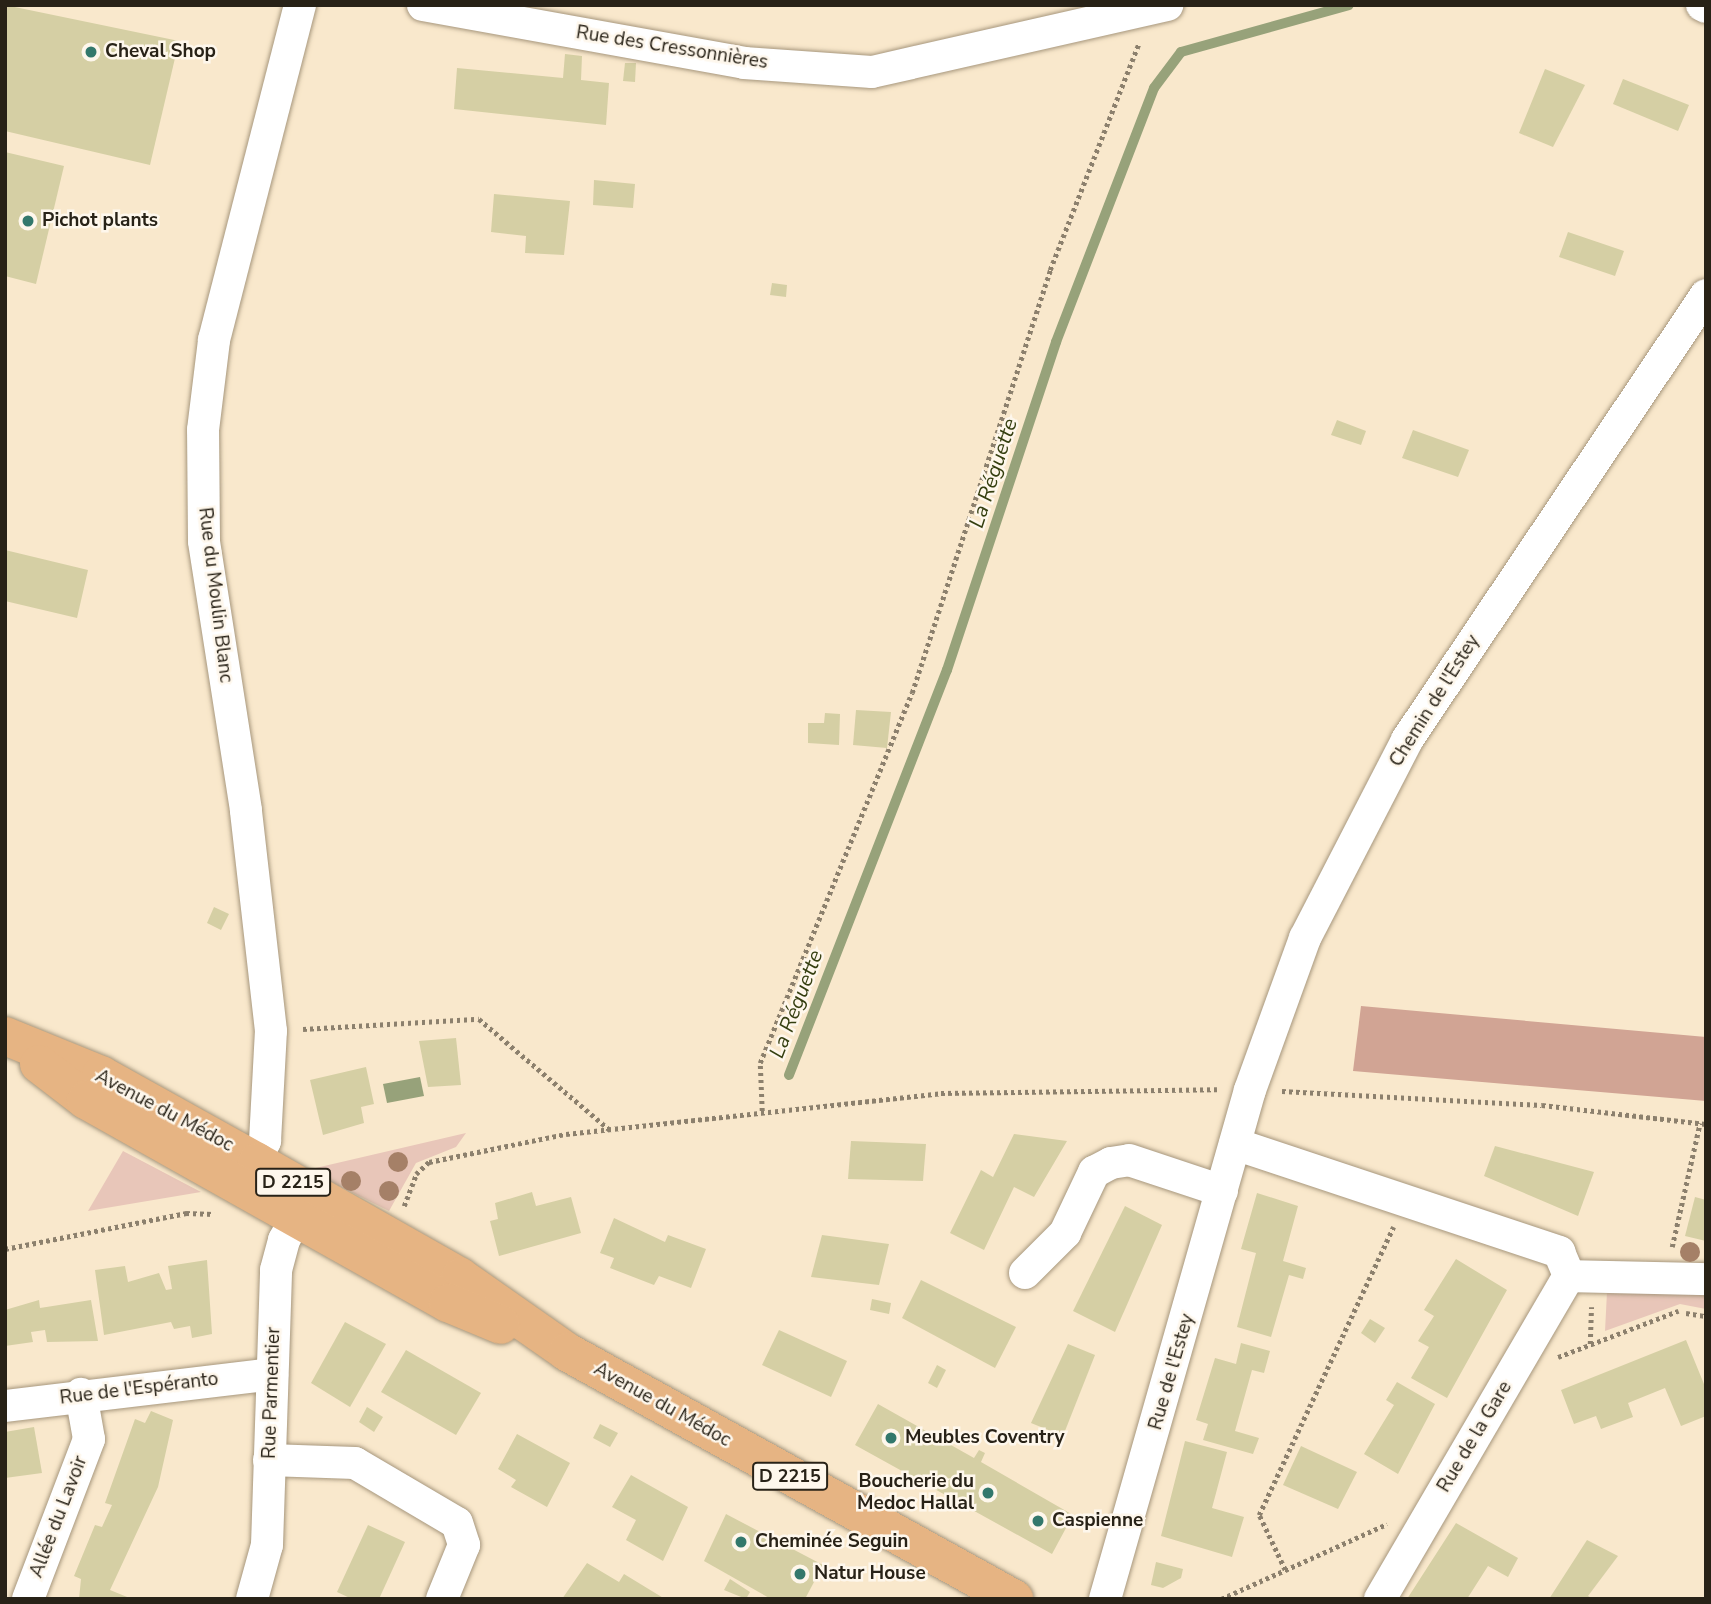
<!DOCTYPE html>
<html>
<head>
<meta charset="utf-8">
<style>
  body { margin:0 }
  #map { position:relative; width:1711px; height:1604px; overflow:hidden; background:#f9e8cc; font-family:"Nunito Sans",sans-serif }
  div>[style] { position:absolute }
  [style*='--x'] { left:calc(var(--x)*1px); top:calc(var(--y)*1px); width:calc(var(--w)*1px); rotate:calc(var(--a)*1deg) }
  .green>* { inset:0; background:#e8c6b9 }
  .forest>* { inset:0; background:#d1a494 }
  .water>* { inset:0; background:#97a27a }
  .stream>* { height:10px; margin:-5px; padding:0 5px; transform-origin:5px; border-radius:5px; background:#97a27a }
  .building>* { inset:0; background:#d5cfa4 }
  .path>* { height:4.5px; margin-top:-2.25px; transform-origin:0; background:repeating-linear-gradient(90deg,#8c806d 0 3.5px,transparent 0 7px) }
  .roads { filter:drop-shadow(0 0 2px #a7977d) drop-shadow(0 0 2px #a7977d) }
  .minor>* { height:32px; margin:-16px; padding:0 16px; transform-origin:16px; border-radius:16px; background:#fff }
  .major>* { height:38px; margin:-19px; padding:0 19px; transform-origin:19px; border-radius:19px; background:#e6b483 }
  .trees>* { width:20px; height:20px; margin:-10px; border-radius:50%; background:#a58067 }
  .dots>* { width:19px; height:19px; translate:-50% -50%; box-sizing:border-box; border:4px solid #fef7ec; border-radius:50% }
  span { translate:-50% -50%; white-space:nowrap; text-align:center; line-height:1.15; -webkit-text-stroke:5px #fef7ec; paint-order:stroke }
  .shield-label span { padding:2px 5px; background:#fef7ec; border:2px solid; border-radius:5px; -webkit-text-stroke-width:0 }
  .shield-label { font-size:18px; color:#282217; font-weight:700 }
  .street-label { font-size:19px; color:#282217 }
  .poi-label { font-size:19px; color:#282217; font-weight:700 }
  .left { translate:0 -50%; text-align:left }
  .right { translate:-100% -50%; text-align:right }
  .water-label { font-size:21px; color:#353f10; font-style:italic }
  .frame { position:absolute; inset:0; border:7px solid #282217; pointer-events:none }
</style>
</head>
<body>
<div id="map">
  <div class="green">
    <i style="clip-path:polygon(466px 1133px,456px 1147px,416px 1163px,389px 1211px,307px 1170px)"></i>
    <i style="clip-path:polygon(123px 1151px,201px 1192px,88px 1211px)"></i>
    <i style="clip-path:polygon(1607px 1292px,1706px 1294px,1706px 1309px,1680px 1304px,1605px 1331px)"></i>
  </div>
  <div class="forest">
    <i style="clip-path:polygon(1361px 1006px,1706px 1037px,1706px 1101px,1353px 1071px)"></i>
  </div>
  <div class="water">
    <i style="clip-path:polygon(420px 1077px,424px 1096px,387px 1103px,383px 1084px)"></i>
  </div>
  <div class="stream">
    <i style="--x:789;--y:1075;--w:435;--a:-68.7"></i>
    <i style="--x:947;--y:670;--w:346;--a:-71.6"></i>
    <i style="--x:1056;--y:342;--w:272;--a:-68.9"></i>
    <i style="--x:1154;--y:88;--w:45;--a:-53.1"></i>
    <i style="--x:1181;--y:52;--w:174;--a:-15.6"></i>
  </div>
  <div class="building">
    <i style="clip-path:polygon(5px 5px,179px 41px,150px 165px,5px 131px)"></i>
    <i style="clip-path:polygon(565px 54px,582px 56px,581px 80px,609px 83px,606px 125px,454px 109px,457px 68px,563px 78px)"></i>
    <i style="clip-path:polygon(625px 63px,636px 63px,635px 82px,623px 81px)"></i>
    <i style="clip-path:polygon(1545px 69px,1585px 85px,1553px 147px,1519px 133px)"></i>
    <i style="clip-path:polygon(1623px 79px,1689px 105px,1678px 131px,1613px 104px)"></i>
    <i style="clip-path:polygon(5px 152px,64px 166px,36px 284px,5px 276px)"></i>
    <i style="clip-path:polygon(594px 180px,635px 184px,633px 208px,593px 205px)"></i>
    <i style="clip-path:polygon(494px 194px,570px 201px,564px 255px,525px 253px,526px 236px,491px 232px)"></i>
    <i style="clip-path:polygon(1568px 232px,1624px 251px,1615px 276px,1559px 257px)"></i>
    <i style="clip-path:polygon(772px 283px,787px 285px,786px 297px,770px 295px)"></i>
    <i style="clip-path:polygon(1337px 420px,1366px 431px,1361px 445px,1331px 435px)"></i>
    <i style="clip-path:polygon(1413px 430px,1469px 450px,1458px 477px,1402px 458px)"></i>
    <i style="clip-path:polygon(5px 550px,88px 570px,77px 618px,5px 601px)"></i>
    <i style="clip-path:polygon(856px 710px,891px 712px,887px 748px,853px 745px)"></i>
    <i style="clip-path:polygon(825px 713px,840px 714px,839px 745px,808px 743px,808px 723px,824px 723px)"></i>
    <i style="clip-path:polygon(214px 907px,229px 914px,221px 930px,207px 923px)"></i>
    <i style="clip-path:polygon(456px 1038px,461px 1085px,428px 1087px,419px 1041px)"></i>
    <i style="clip-path:polygon(366px 1067px,374px 1104px,361px 1107px,364px 1123px,323px 1135px,310px 1080px)"></i>
    <i style="clip-path:polygon(1014px 1134px,1067px 1141px,1034px 1197px,1014px 1187px,984px 1250px,950px 1233px,981px 1170px,993px 1177px)"></i>
    <i style="clip-path:polygon(851px 1141px,926px 1144px,923px 1181px,848px 1179px)"></i>
    <i style="clip-path:polygon(1495px 1146px,1594px 1172px,1578px 1216px,1484px 1176px)"></i>
    <i style="clip-path:polygon(532px 1192px,536px 1206px,571px 1197px,581px 1233px,499px 1256px,490px 1221px,498px 1219px,495px 1203px)"></i>
    <i style="clip-path:polygon(1257px 1193px,1298px 1206px,1283px 1261px,1306px 1268px,1303px 1279px,1289px 1275px,1271px 1337px,1237px 1327px,1256px 1253px,1241px 1249px)"></i>
    <i style="clip-path:polygon(1695px 1197px,1706px 1200px,1706px 1241px,1685px 1236px)"></i>
    <i style="clip-path:polygon(1125px 1206px,1162px 1225px,1115px 1332px,1073px 1311px)"></i>
    <i style="clip-path:polygon(614px 1218px,665px 1242px,668px 1235px,706px 1249px,691px 1288px,659px 1276px,654px 1285px,610px 1268px,614px 1258px,600px 1253px)"></i>
    <i style="clip-path:polygon(822px 1235px,889px 1244px,879px 1285px,811px 1277px)"></i>
    <i style="clip-path:polygon(1456px 1259px,1507px 1290px,1447px 1398px,1411px 1378px,1429px 1347px,1418px 1341px,1434px 1316px,1424px 1310px)"></i>
    <i style="clip-path:polygon(207px 1260px,212px 1334px,192px 1338px,190px 1326px,174px 1329px,171px 1322px,104px 1335px,95px 1270px,125px 1266px,128px 1282px,159px 1273px,166px 1290px,172px 1289px,168px 1266px)"></i>
    <i style="clip-path:polygon(921px 1280px,1016px 1327px,995px 1368px,902px 1318px)"></i>
    <i style="clip-path:polygon(872px 1299px,891px 1303px,889px 1314px,870px 1310px)"></i>
    <i style="clip-path:polygon(39px 1300px,40px 1308px,91px 1300px,98px 1341px,47px 1342px,45px 1330px,31px 1332px,33px 1342px,5px 1346px,5px 1310px)"></i>
    <i style="clip-path:polygon(1370px 1319px,1385px 1328px,1375px 1343px,1361px 1333px)"></i>
    <i style="clip-path:polygon(345px 1322px,386px 1344px,350px 1407px,311px 1383px)"></i>
    <i style="clip-path:polygon(779px 1330px,847px 1361px,831px 1397px,762px 1365px)"></i>
    <i style="clip-path:polygon(1686px 1340px,1706px 1389px,1706px 1416px,1681px 1426px,1665px 1388px,1628px 1403px,1633px 1417px,1601px 1429px,1596px 1416px,1574px 1424px,1561px 1390px)"></i>
    <i style="clip-path:polygon(1241px 1343px,1270px 1351px,1264px 1373px,1252px 1370px,1235px 1431px,1259px 1438px,1253px 1454px,1203px 1440px,1208px 1424px,1196px 1420px,1215px 1358px,1236px 1364px)"></i>
    <i style="clip-path:polygon(1068px 1344px,1095px 1355px,1063px 1436px,1031px 1423px)"></i>
    <i style="clip-path:polygon(406px 1350px,481px 1393px,456px 1435px,381px 1392px)"></i>
    <i style="clip-path:polygon(937px 1365px,946px 1370px,937px 1388px,928px 1383px)"></i>
    <i style="clip-path:polygon(1397px 1382px,1435px 1404px,1398px 1474px,1364px 1454px,1394px 1405px,1386px 1400px)"></i>
    <i style="clip-path:polygon(878px 1404px,974px 1458px,979px 1450px,985px 1453px,981px 1462px,1073px 1515px,1052px 1554px,855px 1445px)"></i>
    <i style="clip-path:polygon(367px 1407px,383px 1417px,374px 1432px,359px 1422px)"></i>
    <i style="clip-path:polygon(151px 1411px,173px 1420px,158px 1487px,110px 1590px,132px 1599px,79px 1599px,81px 1579px,74px 1576px,95px 1525px,102px 1527px,112px 1505px,105px 1503px,135px 1419px,145px 1423px)"></i>
    <i style="clip-path:polygon(600px 1424px,618px 1433px,610px 1447px,593px 1438px)"></i>
    <i style="clip-path:polygon(34px 1427px,42px 1473px,5px 1478px,5px 1432px)"></i>
    <i style="clip-path:polygon(517px 1434px,570px 1463px,547px 1507px,511px 1487px,516px 1480px,498px 1469px)"></i>
    <i style="clip-path:polygon(1185px 1441px,1227px 1452px,1212px 1508px,1244px 1517px,1232px 1557px,1161px 1536px)"></i>
    <i style="clip-path:polygon(1301px 1446px,1357px 1472px,1338px 1509px,1283px 1485px)"></i>
    <i style="clip-path:polygon(631px 1475px,688px 1507px,663px 1561px,626px 1540px,636px 1520px,612px 1507px)"></i>
    <i style="clip-path:polygon(726px 1514px,823px 1565px,805px 1599px,771px 1599px,704px 1561px)"></i>
    <i style="clip-path:polygon(1456px 1523px,1518px 1558px,1508px 1577px,1488px 1566px,1467px 1599px,1407px 1599px)"></i>
    <i style="clip-path:polygon(368px 1525px,405px 1542px,379px 1599px,352px 1599px,337px 1592px)"></i>
    <i style="clip-path:polygon(1587px 1540px,1618px 1556px,1588px 1596px,1594px 1599px,1549px 1599px)"></i>
    <i style="clip-path:polygon(1156px 1562px,1183px 1569px,1181px 1578px,1163px 1588px,1151px 1585px)"></i>
    <i style="clip-path:polygon(587px 1563px,619px 1582px,624px 1574px,665px 1599px,562px 1599px)"></i>
    <i style="clip-path:polygon(730px 1579px,750px 1592px,746px 1599px,724px 1590px)"></i>
  </div>
  <div class="path">
    <i style="--x:303;--y:1029;--w:176;--a:-3.3"></i>
    <i style="--x:479;--y:1019;--w:172;--a:40.3"></i>
    <i style="--x:1282;--y:1091;--w:260;--a:3.1"></i>
    <i style="--x:1542;--y:1105;--w:165;--a:6.6"></i>
    <i style="--x:762;--y:1111;--w:48;--a:-92.4"></i>
    <i style="--x:760;--y:1063;--w:400;--a:-67.7"></i>
    <i style="--x:912;--y:693;--w:445;--a:-71.9"></i>
    <i style="--x:1050;--y:270;--w:244;--a:-68.6"></i>
    <i style="--x:404;--y:1206;--w:34;--a:-69"></i>
    <i style="--x:416;--y:1174;--w:18;--a:-43"></i>
    <i style="--x:429;--y:1162;--w:140;--a:-11.6"></i>
    <i style="--x:566;--y:1134;--w:377;--a:-6.2"></i>
    <i style="--x:941;--y:1093;--w:276;--a:-0.8"></i>
    <i style="--x:1672;--y:1247;--w:127;--a:-77.3"></i>
    <i style="--x:5;--y:1249;--w:185;--a:-11.2"></i>
    <i style="--x:186;--y:1213;--w:28;--a:2"></i>
    <i style="--x:1686;--y:1313;--w:20;--a:9"></i>
    <i style="--x:1590;--y:1344;--w:37;--a:-88"></i>
    <i style="--x:1558;--y:1357;--w:129;--a:-21"></i>
    <i style="--x:1285;--y:1570;--w:61;--a:-115.3"></i>
    <i style="--x:1259;--y:1515;--w:318;--a:-65"></i>
    <i style="--x:1221;--y:1599;--w:182;--a:-24.3"></i>
  </div>
  <div class="roads">
    <div class="minor">
      <i style="--x:423;--y:5;--w:326;--a:10.2"></i>
      <i style="--x:744;--y:63;--w:128;--a:4"></i>
      <i style="--x:872;--y:72;--w:303;--a:-12.8"></i>
      <i style="--x:1702;--y:5;--w:4;--a:27"></i>
      <i style="--x:1235;--y:1144;--w:342;--a:18.4"></i>
      <i style="--x:1559;--y:1252;--w:26;--a:67"></i>
      <i style="--x:245;--y:1183;--w:47;--a:-64.5"></i>
      <i style="--x:265;--y:1141;--w:110;--a:-86.9"></i>
      <i style="--x:271;--y:1031;--w:222;--a:-96.5"></i>
      <i style="--x:246;--y:810;--w:272;--a:-98.9"></i>
      <i style="--x:204;--y:541;--w:111;--a:-90.5"></i>
      <i style="--x:203;--y:430;--w:91;--a:-83"></i>
      <i style="--x:214;--y:340;--w:346;--a:-75.6"></i>
      <i style="--x:1025;--y:1273;--w:57;--a:-45"></i>
      <i style="--x:1065;--y:1233;--w:68;--a:-64.6"></i>
      <i style="--x:1094;--y:1172;--w:19;--a:-28"></i>
      <i style="--x:1111;--y:1163;--w:18;--a:-9"></i>
      <i style="--x:1129;--y:1160;--w:98;--a:18.4"></i>
      <i style="--x:5;--y:1406;--w:269;--a:-6.8"></i>
      <i style="--x:269;--y:1460;--w:86;--a:2"></i>
      <i style="--x:355;--y:1463;--w:118;--a:30.5"></i>
      <i style="--x:457;--y:1523;--w:23;--a:72"></i>
      <i style="--x:464;--y:1545;--w:58;--a:112.2"></i>
      <i style="--x:28;--y:1599;--w:171;--a:-69.1"></i>
      <i style="--x:89;--y:1439;--w:46;--a:-100.1"></i>
      <i style="--x:252;--y:1599;--w:56;--a:-74.5"></i>
      <i style="--x:267;--y:1545;--w:275;--a:-88.1"></i>
      <i style="--x:276;--y:1270;--w:31;--a:-75"></i>
      <i style="--x:284;--y:1240;--w:49;--a:-60.8"></i>
      <i style="--x:1105;--y:1599;--w:529;--a:-74.1"></i>
      <i style="--x:1250;--y:1090;--w:162;--a:-70.1"></i>
      <i style="--x:1305;--y:938;--w:223;--a:-62.7"></i>
      <i style="--x:1407;--y:740;--w:536;--a:-56.1"></i>
      <i style="--x:1380;--y:1599;--w:374;--a:-59.7"></i>
      <i style="--x:1569;--y:1276;--w:137;--a:1.3"></i>
    </div>
    <div class="major">
      <i style="--x:5;--y:1036;--w:104;--a:22.1"></i>
      <i style="--x:101;--y:1075;--w:179;--a:29.1"></i>
      <i style="--x:257;--y:1162;--w:233;--a:29.5"></i>
      <i style="--x:460;--y:1277;--w:131;--a:35"></i>
      <i style="--x:567;--y:1352;--w:511;--a:28.92"></i>
      <i style="--x:39;--y:1064;--w:59;--a:37.5"></i>
      <i style="--x:86;--y:1100;--w:415;--a:29.3"></i>
      <i style="--x:448;--y:1303;--w:57;--a:22.5"></i>
    </div>
  </div>
  <div class="trees">
    <i style="left:398px;top:1162px"></i>
    <i style="left:351px;top:1181px"></i>
    <i style="left:389px;top:1191px"></i>
    <i style="left:1690px;top:1252px"></i>
  </div>
  <div class="dots">
    <i style="left:91px;top:52px;background:#33786c"></i>
    <i style="left:28px;top:221px;background:#33786c"></i>
    <i style="left:891px;top:1438px;background:#33786c"></i>
    <i style="left:988px;top:1493px;background:#33786c"></i>
    <i style="left:1038px;top:1521px;background:#33786c"></i>
    <i style="left:741px;top:1542px;background:#33786c"></i>
    <i style="left:800px;top:1574px;background:#33786c"></i>
  </div>
  <div class="shield-label">
    <span style="left:293px;top:1182px">D 2215</span>
    <span style="left:790px;top:1476px">D 2215</span>
  </div>
  <div class="street-label">
    <span style="left:672px;top:48px;rotate:9deg">Rue des Cressonnières</span>
    <span style="left:215px;top:595px;rotate:83deg">Rue du Moulin Blanc</span>
    <span style="left:1435px;top:701px;rotate:-58deg">Chemin de l'Estey</span>
    <span style="left:164px;top:1111px;rotate:28deg">Avenue du Médoc</span>
    <span style="left:1172px;top:1372px;rotate:-74deg">Rue de l'Estey</span>
    <span style="left:139px;top:1389px;rotate:-7deg">Rue de l'Espéranto</span>
    <span style="left:272px;top:1393px;rotate:-88deg">Rue Parmentier</span>
    <span style="left:662px;top:1405px;rotate:29deg">Avenue du Médoc</span>
    <span style="left:1475px;top:1437px;rotate:-59deg">Rue de la Gare</span>
    <span style="left:59px;top:1517px;rotate:-69deg">Allée du Lavoir</span>
  </div>
  <div class="poi-label">
    <span class="left" style="left:105px;top:52px">Cheval Shop</span>
    <span class="left" style="left:42px;top:221px">Pichot plants</span>
    <span class="left" style="left:905px;top:1438px">Meubles Coventry</span>
    <span class="right" style="left:974px;top:1493px">Boucherie du<br>Medoc Hallal</span>
    <span class="left" style="left:1052px;top:1521px">Caspienne</span>
    <span class="left" style="left:755px;top:1542px">Cheminée Seguin</span>
    <span class="left" style="left:814px;top:1574px">Natur House</span>
  </div>
  <div class="water-label">
    <span style="left:993px;top:473px;rotate:-72deg">La Réguette</span>
    <span style="left:796px;top:1004px;rotate:-69deg">La Réguette</span>
  </div>
  <div class="frame"></div>
</div>
</body>
</html>
